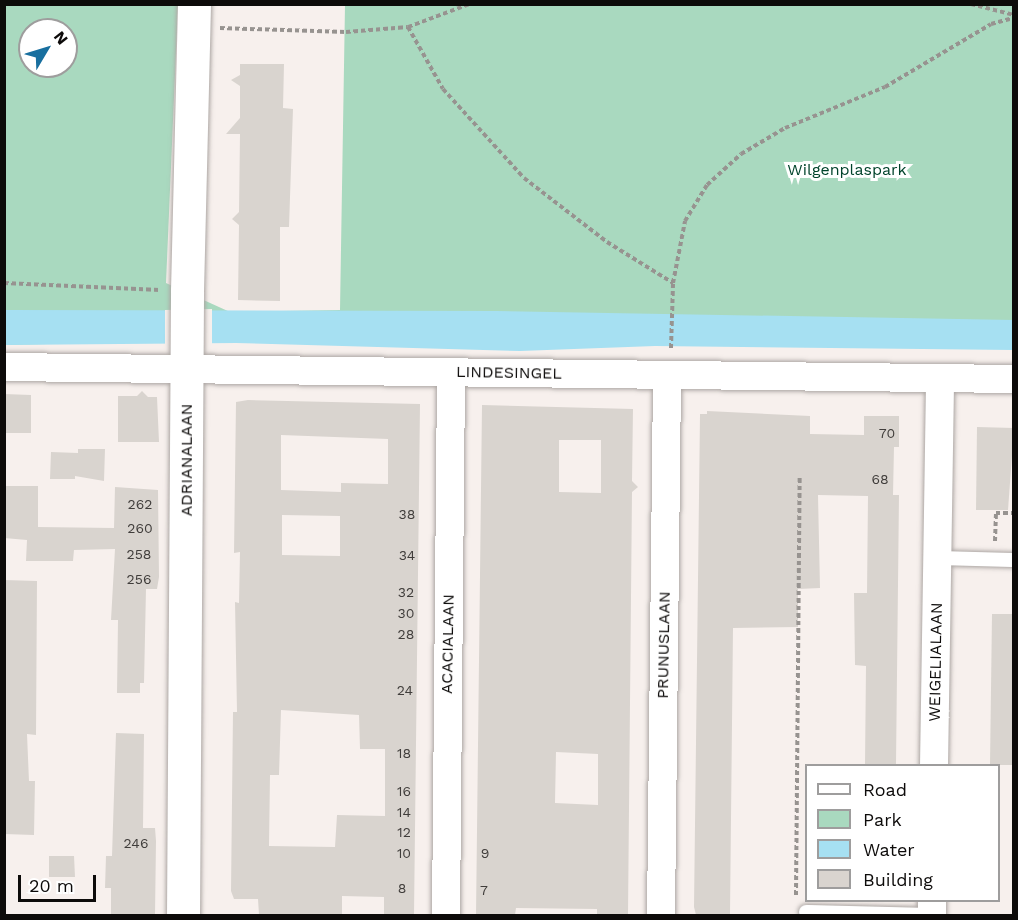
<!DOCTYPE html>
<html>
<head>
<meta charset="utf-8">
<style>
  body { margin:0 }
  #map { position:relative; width:1018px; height:920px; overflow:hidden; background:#f7f0ed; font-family:"Work Sans",sans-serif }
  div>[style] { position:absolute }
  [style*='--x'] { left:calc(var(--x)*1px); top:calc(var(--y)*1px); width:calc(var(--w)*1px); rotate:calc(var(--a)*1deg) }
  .green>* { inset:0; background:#a9d9bf }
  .water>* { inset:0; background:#a6e0f2 }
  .pier>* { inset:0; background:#f7f0ed }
  .building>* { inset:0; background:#d9d4cf }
  .path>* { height:4px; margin-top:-2px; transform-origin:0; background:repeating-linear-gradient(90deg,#979390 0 4.5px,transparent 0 7.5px) }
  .roads { filter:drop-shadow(0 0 2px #ada7a4) drop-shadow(0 0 2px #ada7a4) }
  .service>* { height:14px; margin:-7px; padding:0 7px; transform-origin:7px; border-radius:7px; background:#fff }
  .minor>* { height:28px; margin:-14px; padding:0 14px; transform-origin:14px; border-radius:14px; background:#fff }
  .tertiary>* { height:33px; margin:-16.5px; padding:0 16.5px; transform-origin:16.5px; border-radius:16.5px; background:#fff }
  span { translate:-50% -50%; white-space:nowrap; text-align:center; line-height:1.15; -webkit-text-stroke:6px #fff; paint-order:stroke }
  .number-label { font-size:14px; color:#403d3b }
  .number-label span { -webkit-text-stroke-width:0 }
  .park-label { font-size:16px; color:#00432b }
  .street-label { font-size:16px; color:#0d0b0a }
  .frame { position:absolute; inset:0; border:6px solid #0d0b0a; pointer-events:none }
  .legend { position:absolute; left:805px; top:764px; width:195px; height:138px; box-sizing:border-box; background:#fff; border:2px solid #9e9d9d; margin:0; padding:8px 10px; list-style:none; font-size:18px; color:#0d0b0a }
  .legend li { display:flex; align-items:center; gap:12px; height:30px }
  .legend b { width:30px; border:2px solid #9e9d9d }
  .north { position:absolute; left:18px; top:18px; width:60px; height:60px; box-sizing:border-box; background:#fff; border:2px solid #9e9d9d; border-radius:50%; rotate:52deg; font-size:16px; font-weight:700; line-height:24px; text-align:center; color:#0d0b0a }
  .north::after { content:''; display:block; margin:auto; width:21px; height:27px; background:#186f9f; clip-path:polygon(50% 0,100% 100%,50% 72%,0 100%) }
  .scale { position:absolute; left:18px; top:875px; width:78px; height:27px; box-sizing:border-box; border:3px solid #0d0b0a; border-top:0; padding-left:8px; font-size:18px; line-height:21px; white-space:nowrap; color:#0d0b0a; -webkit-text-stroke:4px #fff; paint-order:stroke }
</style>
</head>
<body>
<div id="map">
  <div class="green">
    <i style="clip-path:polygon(evenodd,4px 5px,178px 5px,166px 283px,230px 312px,340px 310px,345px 5px,1013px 5px,1013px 336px,508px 333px,5px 345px,4px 5px,30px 30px,66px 30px,66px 66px,30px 66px,30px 30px)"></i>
  </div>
  <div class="water">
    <i style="clip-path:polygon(5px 310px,496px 311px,1014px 320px,1013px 350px,655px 346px,520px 351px,236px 343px,5px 345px)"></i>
  </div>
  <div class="pier">
    <i style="clip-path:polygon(212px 309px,212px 347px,165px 347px,165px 310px)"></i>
  </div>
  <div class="building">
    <i style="clip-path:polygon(240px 64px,284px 64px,283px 108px,293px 109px,289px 227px,280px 227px,280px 301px,238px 300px,239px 225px,232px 219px,239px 212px,240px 134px,226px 134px,240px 118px,240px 86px,231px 80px,240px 75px)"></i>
    <i style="clip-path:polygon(142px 391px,148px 397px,157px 397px,159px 442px,118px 442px,118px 396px,137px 396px)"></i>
    <i style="clip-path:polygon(4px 394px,31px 395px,31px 433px,4px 433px)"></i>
    <i style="clip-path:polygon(evenodd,248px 400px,420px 404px,414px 915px,384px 915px,384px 897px,342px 896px,342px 915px,259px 915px,258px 899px,234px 899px,231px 891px,233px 712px,237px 712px,235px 602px,239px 603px,240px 552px,234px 553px,236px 402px,248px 400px,281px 435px,388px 439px,388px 484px,341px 483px,341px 492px,281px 490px,281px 435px,248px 400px,282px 515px,340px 516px,340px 556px,282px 555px,282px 515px,248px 400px,281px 710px,359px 715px,360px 749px,385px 749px,385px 816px,337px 815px,335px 847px,269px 846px,270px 775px,279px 775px,281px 710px)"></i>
    <i style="clip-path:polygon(evenodd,482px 405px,633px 409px,632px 481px,638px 487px,632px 492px,628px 915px,597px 915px,597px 909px,516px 908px,515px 915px,476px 915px,482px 405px,559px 440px,601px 440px,601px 493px,559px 492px,559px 440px,482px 405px,556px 752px,598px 754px,598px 805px,555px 803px,556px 752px)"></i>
    <i style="clip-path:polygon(707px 411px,810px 416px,810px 434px,864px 435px,864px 416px,899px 416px,899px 447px,894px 447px,893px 495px,899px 495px,896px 765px,865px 765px,866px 666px,855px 665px,854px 593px,867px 593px,868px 496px,818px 495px,820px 588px,798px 589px,798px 627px,733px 628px,730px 915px,696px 915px,694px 907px,700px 414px,707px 414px)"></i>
    <i style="clip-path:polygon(977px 427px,1014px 428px,1008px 510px,976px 510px)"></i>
    <i style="clip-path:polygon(78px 449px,105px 449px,104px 481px,75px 476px,75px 479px,50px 479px,51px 452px,78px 453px)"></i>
    <i style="clip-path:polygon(4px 486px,38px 486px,38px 527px,114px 528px,115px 487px,158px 490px,159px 577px,157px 589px,146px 589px,144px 683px,140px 683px,140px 693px,117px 693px,118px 620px,111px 620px,115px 549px,74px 550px,73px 561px,26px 561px,27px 540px,4px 538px)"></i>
    <i style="clip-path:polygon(4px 580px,37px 581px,36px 735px,27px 734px,29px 781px,35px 781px,34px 835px,4px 834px)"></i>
    <i style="clip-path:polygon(992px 614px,1014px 614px,1014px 765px,990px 765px)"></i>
    <i style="clip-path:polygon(116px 733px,144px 734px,143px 828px,155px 828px,156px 841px,155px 915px,111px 915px,111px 888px,105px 888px,106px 856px,112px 856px)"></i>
    <i style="clip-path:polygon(49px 856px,74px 856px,75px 877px,49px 877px)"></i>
  </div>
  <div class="path">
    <i style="--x:971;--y:4;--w:44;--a:14.3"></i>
    <i style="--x:408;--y:27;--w:71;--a:60.6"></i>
    <i style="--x:443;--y:89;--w:120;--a:47.7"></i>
    <i style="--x:524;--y:178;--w:105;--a:37.6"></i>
    <i style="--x:607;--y:242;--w:78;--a:31.8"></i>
    <i style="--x:673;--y:283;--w:63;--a:-79"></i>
    <i style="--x:685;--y:221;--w:42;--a:-58.6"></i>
    <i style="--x:707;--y:185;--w:46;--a:-42.4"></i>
    <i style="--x:741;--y:154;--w:51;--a:-30.6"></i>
    <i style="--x:785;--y:128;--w:108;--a:-22.3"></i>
    <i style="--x:885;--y:87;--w:123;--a:-30.7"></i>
    <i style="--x:991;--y:24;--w:24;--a:-15"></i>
    <i style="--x:220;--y:28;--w:126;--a:1.8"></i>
    <i style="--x:346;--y:32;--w:62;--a:-4.6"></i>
    <i style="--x:408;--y:27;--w:66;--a:-20.4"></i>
    <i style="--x:4;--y:283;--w:156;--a:2.6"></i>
    <i style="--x:671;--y:348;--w:65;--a:-88.2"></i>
    <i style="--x:995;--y:541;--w:28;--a:-88"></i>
    <i style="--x:996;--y:513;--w:18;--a:0"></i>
    <i style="--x:796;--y:895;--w:418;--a:-89.5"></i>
  </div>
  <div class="roads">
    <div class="service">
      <i style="--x:937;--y:558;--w:77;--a:1.5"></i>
      <i style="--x:806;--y:912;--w:126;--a:1.4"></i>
    </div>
    <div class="minor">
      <i style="--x:4;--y:367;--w:1010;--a:0.68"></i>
      <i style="--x:934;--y:766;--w:388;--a:-89.1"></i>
      <i style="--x:446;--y:916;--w:544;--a:-89.47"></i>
      <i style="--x:661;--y:916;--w:541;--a:-89.36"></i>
      <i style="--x:932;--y:916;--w:16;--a:-90"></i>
    </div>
    <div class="tertiary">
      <i style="--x:183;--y:916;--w:625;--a:-89.63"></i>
      <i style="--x:187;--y:291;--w:287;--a:-88.6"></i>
    </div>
  </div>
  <div class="number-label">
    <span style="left:887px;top:433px">70</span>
    <span style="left:880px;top:479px">68</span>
    <span style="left:140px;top:504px">262</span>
    <span style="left:407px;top:514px">38</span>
    <span style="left:140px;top:528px">260</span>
    <span style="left:139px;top:554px">258</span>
    <span style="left:407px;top:555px">34</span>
    <span style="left:139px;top:579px">256</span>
    <span style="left:406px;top:592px">32</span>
    <span style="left:406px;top:613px">30</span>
    <span style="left:406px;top:634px">28</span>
    <span style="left:405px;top:690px">24</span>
    <span style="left:404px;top:753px">18</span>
    <span style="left:404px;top:791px">16</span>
    <span style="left:404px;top:812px">14</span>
    <span style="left:404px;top:832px">12</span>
    <span style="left:136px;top:843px">246</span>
    <span style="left:404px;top:853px">10</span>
    <span style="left:485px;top:853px">9</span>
    <span style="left:402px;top:888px">8</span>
    <span style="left:484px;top:890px">7</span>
  </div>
  <div class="park-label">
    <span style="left:847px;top:170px">Wilgenplaspark</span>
  </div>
  <div class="street-label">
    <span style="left:509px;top:373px;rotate:1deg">LINDESINGEL</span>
    <span style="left:187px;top:460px;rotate:-90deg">ADRIANALAAN</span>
    <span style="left:448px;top:644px;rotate:-89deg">ACACIALAAN</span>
    <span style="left:664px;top:645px;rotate:-89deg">PRUNUSLAAN</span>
    <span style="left:936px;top:662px;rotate:-89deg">WEIGELIALAAN</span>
  </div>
  <div class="frame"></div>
  <ul class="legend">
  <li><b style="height:8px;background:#fff"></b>Road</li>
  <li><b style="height:16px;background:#a9d9bf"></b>Park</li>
  <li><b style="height:16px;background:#a6e0f2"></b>Water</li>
  <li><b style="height:16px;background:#d9d4cf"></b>Building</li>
  </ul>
  <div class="north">N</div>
  <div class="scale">20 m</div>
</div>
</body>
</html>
